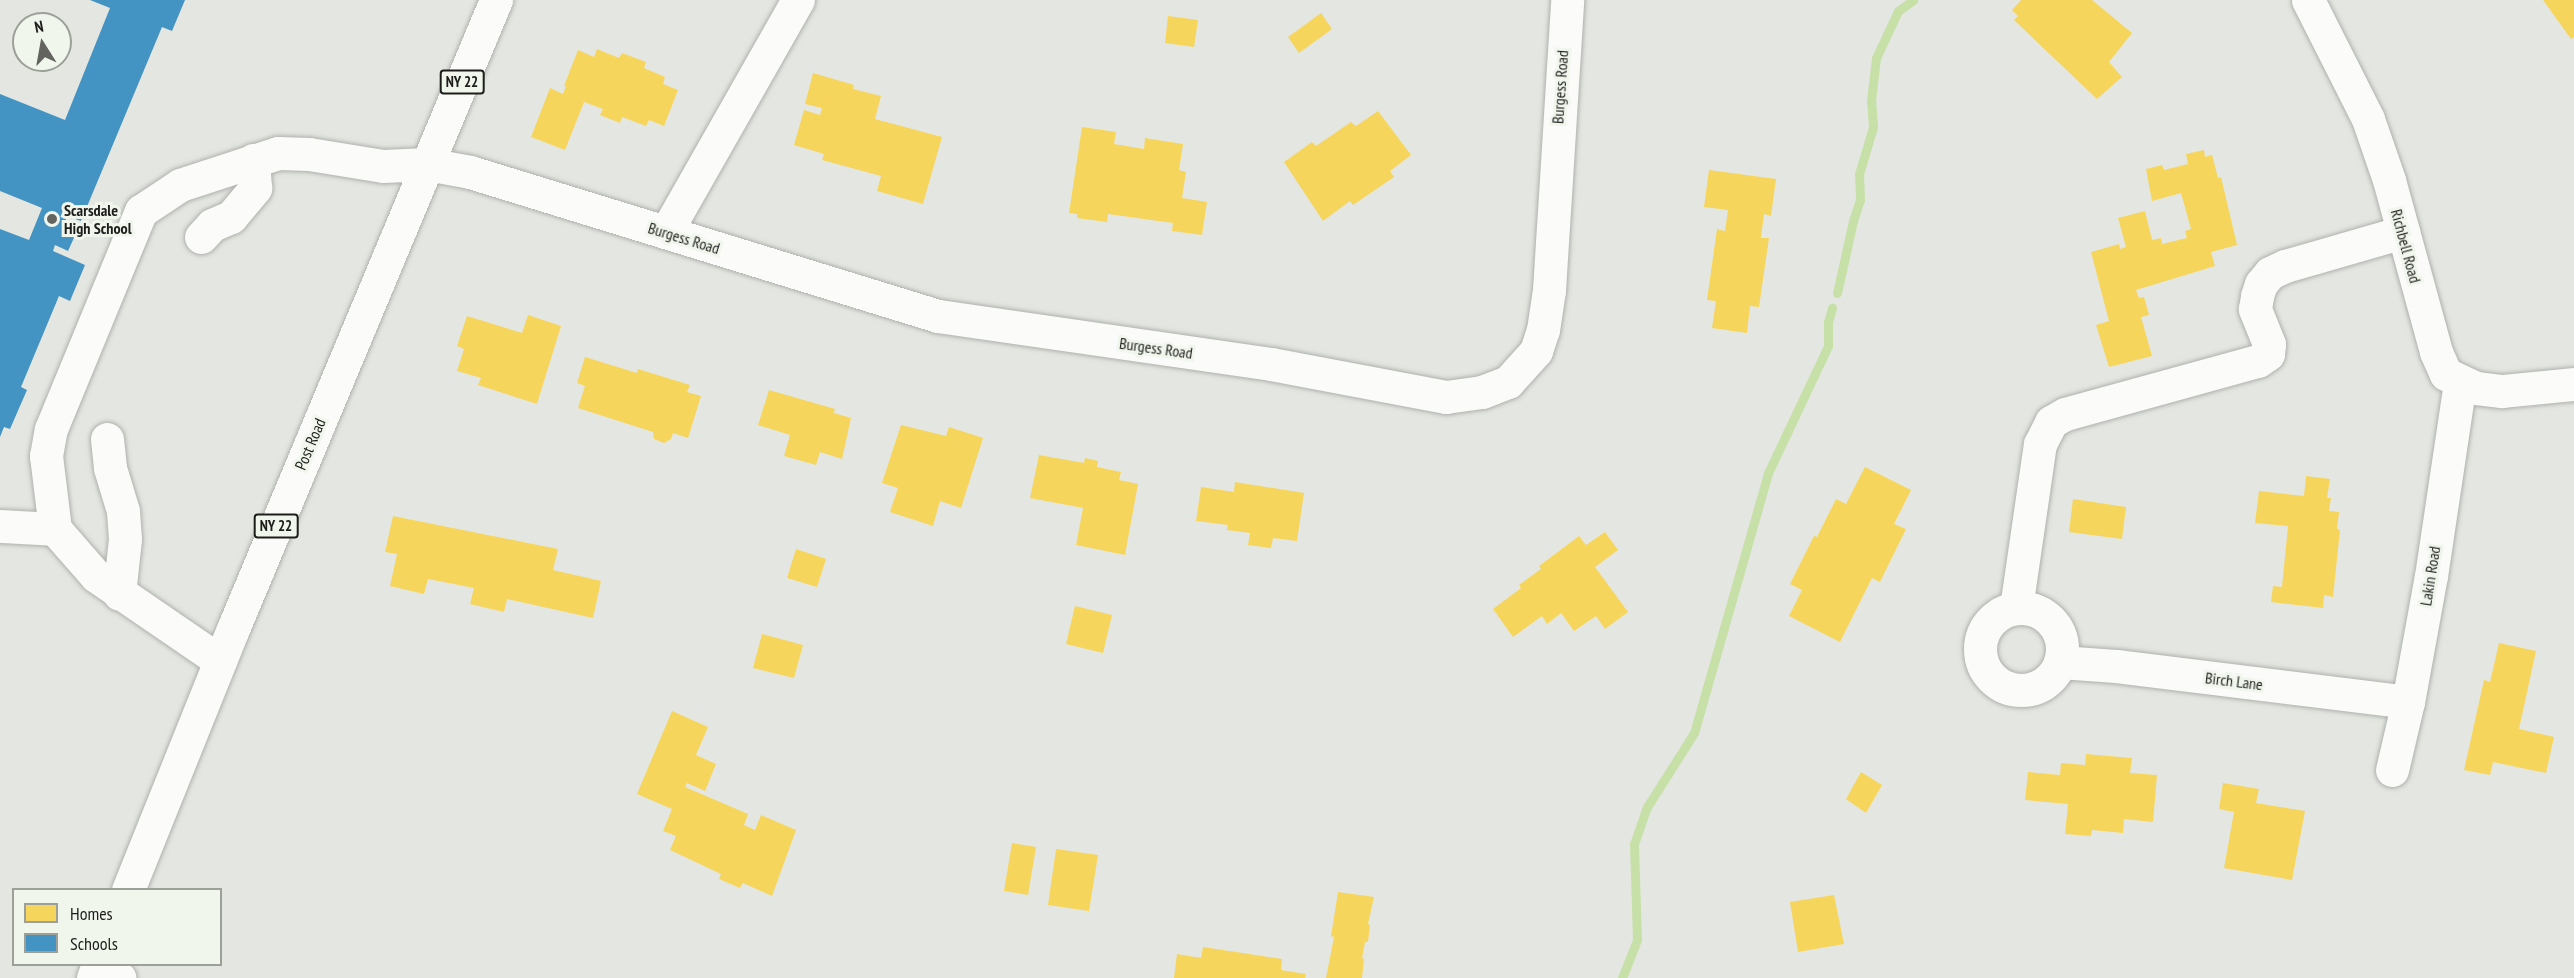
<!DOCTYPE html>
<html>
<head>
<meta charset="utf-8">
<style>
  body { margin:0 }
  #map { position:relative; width:2574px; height:978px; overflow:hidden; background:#e4e7e1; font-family:"PT Sans Narrow",sans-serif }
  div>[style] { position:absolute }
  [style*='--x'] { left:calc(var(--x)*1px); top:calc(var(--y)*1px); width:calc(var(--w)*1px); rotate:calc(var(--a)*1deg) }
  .homes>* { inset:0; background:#f6d55c }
  .schools>* { inset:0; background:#4393c3 }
  .stream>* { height:9px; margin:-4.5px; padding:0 4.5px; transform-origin:4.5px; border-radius:4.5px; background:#c7e0a8 }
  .roads { filter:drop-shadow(0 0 2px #afb1ad) drop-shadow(0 0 2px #afb1ad) }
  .minor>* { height:33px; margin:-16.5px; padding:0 16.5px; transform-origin:16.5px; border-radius:16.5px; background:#fbfbfa }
  .minor>.ring { margin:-16.5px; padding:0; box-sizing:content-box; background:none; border:33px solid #fbfbfa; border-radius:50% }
  .major>* { height:33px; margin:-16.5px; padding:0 16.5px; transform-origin:16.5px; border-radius:16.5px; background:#fbfbfa }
  .dots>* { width:16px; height:16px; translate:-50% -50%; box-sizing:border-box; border:3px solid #f1f6ed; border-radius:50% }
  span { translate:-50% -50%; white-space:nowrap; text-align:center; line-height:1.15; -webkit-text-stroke:6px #f1f6ed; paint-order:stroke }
  .shield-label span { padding:2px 4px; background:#f1f6ed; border:2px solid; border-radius:4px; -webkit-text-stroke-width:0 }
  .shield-label { font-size:15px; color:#1d1e1b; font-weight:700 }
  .street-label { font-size:16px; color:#1d1e1b }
  .poi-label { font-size:16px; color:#1d1e1b; font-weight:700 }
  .left { translate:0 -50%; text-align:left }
  .legend { position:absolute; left:12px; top:888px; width:210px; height:78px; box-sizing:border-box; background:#f1f6ed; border:2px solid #9ca099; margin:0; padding:8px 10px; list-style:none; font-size:18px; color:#1d1e1b }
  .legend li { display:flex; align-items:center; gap:12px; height:30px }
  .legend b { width:30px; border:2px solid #9ca099 }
  .north { position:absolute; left:12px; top:12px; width:60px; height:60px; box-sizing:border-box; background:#f1f6ed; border:2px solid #9ca099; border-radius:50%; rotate:349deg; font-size:16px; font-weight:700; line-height:24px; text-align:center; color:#1d1e1b }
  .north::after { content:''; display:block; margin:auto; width:21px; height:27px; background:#636460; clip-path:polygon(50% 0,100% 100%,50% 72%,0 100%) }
</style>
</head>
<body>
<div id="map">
  <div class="homes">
    <i style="clip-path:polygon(2021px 0,2092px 0,2132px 33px,2109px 62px,2122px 77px,2097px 99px,2014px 20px,2018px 16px,2012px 10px)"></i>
    <i style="clip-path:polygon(2543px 0,2574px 0,2574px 37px,2571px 39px)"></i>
    <i style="clip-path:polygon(1321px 13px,1332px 29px,1299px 53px,1288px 37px)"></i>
    <i style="clip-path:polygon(1168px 16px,1198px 20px,1194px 47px,1165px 43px)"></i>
    <i style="clip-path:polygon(597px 49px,619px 58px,622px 53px,646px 62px,644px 68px,665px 77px,663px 84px,678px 90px,664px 126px,649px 120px,646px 126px,622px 117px,620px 123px,600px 115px,603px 109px,584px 102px,565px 150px,531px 137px,550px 88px,563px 94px,566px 86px,564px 86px,578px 50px,594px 57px)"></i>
    <i style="clip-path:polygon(813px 73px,854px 85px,853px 89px,881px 96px,875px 119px,942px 137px,923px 204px,877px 191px,881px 176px,822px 160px,824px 154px,794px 145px,804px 110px,820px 115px,822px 108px,805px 104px)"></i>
    <i style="clip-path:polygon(1378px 111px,1411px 155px,1390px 171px,1394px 177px,1353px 205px,1350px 201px,1323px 221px,1284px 162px,1312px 142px,1316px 146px,1351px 122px,1356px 126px)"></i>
    <i style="clip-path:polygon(1082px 127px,1116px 132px,1114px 144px,1144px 149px,1145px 138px,1183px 144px,1179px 170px,1186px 172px,1182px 198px,1207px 202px,1202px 235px,1172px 231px,1173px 223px,1108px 214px,1107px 222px,1077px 218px,1077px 214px,1069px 213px)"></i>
    <i style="clip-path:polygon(2204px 150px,2205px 157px,2212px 155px,2218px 178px,2221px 177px,2237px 245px,2211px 252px,2215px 266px,2136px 290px,2139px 298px,2144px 297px,2149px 315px,2141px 317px,2152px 356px,2109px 367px,2096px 325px,2109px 321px,2091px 252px,2119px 244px,2120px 249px,2126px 247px,2118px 218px,2145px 211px,2152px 240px,2161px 238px,2162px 244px,2187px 238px,2185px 231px,2191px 229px,2181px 193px,2152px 201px,2146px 169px,2162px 165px,2164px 170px,2188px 164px,2186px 154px)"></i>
    <i style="clip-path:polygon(1709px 170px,1776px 179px,1771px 216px,1764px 214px,1761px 238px,1769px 238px,1759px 307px,1750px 306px,1747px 333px,1712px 328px,1716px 301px,1707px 300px,1717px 229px,1725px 231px,1728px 210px,1704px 207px)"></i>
    <i style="clip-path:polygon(528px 315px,561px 326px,537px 404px,478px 385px,481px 378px,457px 371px,464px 349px,457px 346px,467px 316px,522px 333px)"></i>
    <i style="clip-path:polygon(585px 357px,637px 373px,638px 369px,690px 385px,687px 392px,701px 396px,688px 438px,673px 433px,671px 439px,664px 443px,654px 439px,653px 432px,578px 408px,585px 386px,577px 383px)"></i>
    <i style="clip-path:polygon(769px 390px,835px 409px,834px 413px,851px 418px,842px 459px,820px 452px,816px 465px,784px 456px,790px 435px,758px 425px)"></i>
    <i style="clip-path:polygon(901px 425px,946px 436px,949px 427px,983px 438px,961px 508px,940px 501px,933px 526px,890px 512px,898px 488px,882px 483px)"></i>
    <i style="clip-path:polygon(1039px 455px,1084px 463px,1085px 458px,1098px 461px,1097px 467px,1121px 472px,1119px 480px,1138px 484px,1125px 555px,1076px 545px,1083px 508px,1030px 498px)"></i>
    <i style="clip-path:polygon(1865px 467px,1911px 490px,1894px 524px,1906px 529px,1880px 582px,1872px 578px,1840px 642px,1789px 616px,1802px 590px,1790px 584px,1814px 536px,1817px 537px,1836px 499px,1846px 504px)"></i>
    <i style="clip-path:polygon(2306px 476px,2330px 479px,2327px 498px,2331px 498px,2329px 511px,2339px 512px,2337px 529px,2340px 530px,2333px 597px,2324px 595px,2323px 608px,2271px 602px,2273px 586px,2282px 587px,2288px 526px,2255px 523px,2259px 491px,2304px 496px)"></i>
    <i style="clip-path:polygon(1235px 482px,1304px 493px,1297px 541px,1273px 538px,1271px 548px,1248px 545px,1250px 533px,1227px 530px,1228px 525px,1196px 521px,1201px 487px,1234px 492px)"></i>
    <i style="clip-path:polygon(2073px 499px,2126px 507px,2122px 539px,2069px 532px)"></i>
    <i style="clip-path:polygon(393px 516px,558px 549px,553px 570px,601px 581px,593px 618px,507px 599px,504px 612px,470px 604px,474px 588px,428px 579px,424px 594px,390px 586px,397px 554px,385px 552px)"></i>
    <i style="clip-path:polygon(1605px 532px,1618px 550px,1595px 567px,1628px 612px,1605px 629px,1596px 616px,1574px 631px,1561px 613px,1547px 624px,1542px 616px,1513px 637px,1493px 609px,1521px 588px,1519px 585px,1541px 569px,1539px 566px,1579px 536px,1586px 545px)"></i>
    <i style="clip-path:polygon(796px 549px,826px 559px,817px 587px,787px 578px)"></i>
    <i style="clip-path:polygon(1075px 606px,1112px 615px,1103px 653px,1066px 644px)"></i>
    <i style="clip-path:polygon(762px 634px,803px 645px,794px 678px,753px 668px)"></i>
    <i style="clip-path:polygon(2499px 643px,2536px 651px,2519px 729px,2554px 737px,2546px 773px,2493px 762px,2490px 775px,2464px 770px,2484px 680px,2490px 682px)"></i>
    <i style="clip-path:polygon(672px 711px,708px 727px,696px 755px,716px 764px,705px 791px,687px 783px,685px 787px,748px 814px,744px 825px,755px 830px,761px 815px,796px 830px,772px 896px,743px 883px,740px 888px,719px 879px,721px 874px,670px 850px,676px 836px,663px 831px,672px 809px,637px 794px)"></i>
    <i style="clip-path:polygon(2086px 754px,2132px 758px,2130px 773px,2157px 775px,2153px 822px,2124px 819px,2123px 833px,2092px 830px,2091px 836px,2065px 834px,2068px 804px,2025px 800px,2028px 772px,2060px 775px,2061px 763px,2085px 765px)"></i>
    <i style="clip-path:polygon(1861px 772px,1882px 785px,1866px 813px,1846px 799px)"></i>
    <i style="clip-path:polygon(2223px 783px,2259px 789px,2256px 803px,2305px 811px,2292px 880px,2224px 868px,2234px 812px,2219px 809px)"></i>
    <i style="clip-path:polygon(1012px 843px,1036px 847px,1028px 895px,1004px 891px)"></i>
    <i style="clip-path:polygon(1056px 849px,1098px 855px,1089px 911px,1048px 905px)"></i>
    <i style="clip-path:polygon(1338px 892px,1374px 897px,1368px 924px,1370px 925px,1368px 942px,1365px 942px,1362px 958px,1364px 959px,1362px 978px,1326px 978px,1334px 937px,1331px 936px)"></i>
    <i style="clip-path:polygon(1834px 895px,1844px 944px,1798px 952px,1790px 902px)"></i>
    <i style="clip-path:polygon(1203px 947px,1282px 959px,1281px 970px,1306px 974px,1305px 978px,1174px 978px,1177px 954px,1201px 958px)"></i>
  </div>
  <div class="schools">
    <i style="clip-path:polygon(90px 0,185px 0,172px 31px,162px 27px,81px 221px,67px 216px,65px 223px,78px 229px,68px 251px,55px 245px,53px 251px,85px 265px,70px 301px,59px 296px,21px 387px,27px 390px,10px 429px,4px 427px,0 437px,0 229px,29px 240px,42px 208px,0 191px,0 94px,65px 120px,110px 8px)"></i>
  </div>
  <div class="stream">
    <i style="--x:1837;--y:293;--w:74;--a:-77.5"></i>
    <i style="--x:1853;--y:221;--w:22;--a:-72"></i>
    <i style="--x:1860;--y:200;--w:26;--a:-92"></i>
    <i style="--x:1859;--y:174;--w:49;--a:-73.4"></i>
    <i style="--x:1873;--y:127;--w:26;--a:-94"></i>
    <i style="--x:1871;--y:101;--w:43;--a:-83.4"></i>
    <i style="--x:1876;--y:58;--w:52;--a:-64.9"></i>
    <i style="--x:1898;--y:11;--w:19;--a:-36"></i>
    <i style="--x:1622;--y:978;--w:41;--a:-68.5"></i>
    <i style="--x:1637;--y:940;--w:96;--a:-91.8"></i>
    <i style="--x:1634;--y:844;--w:39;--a:-71"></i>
    <i style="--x:1647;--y:807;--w:88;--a:-57.6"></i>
    <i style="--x:1694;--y:733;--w:270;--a:-74.1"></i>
    <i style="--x:1768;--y:473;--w:140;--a:-64.7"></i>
    <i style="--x:1828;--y:346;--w:24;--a:-90"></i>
    <i style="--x:1828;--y:322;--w:15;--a:-74"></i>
  </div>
  <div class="roads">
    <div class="minor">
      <i style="--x:2308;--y:0;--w:133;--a:63.2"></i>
      <i style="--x:2368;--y:119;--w:65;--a:71"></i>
      <i style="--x:2389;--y:180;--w:178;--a:74.7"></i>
      <i style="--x:2436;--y:352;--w:24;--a:66"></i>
      <i style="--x:2446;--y:374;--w:33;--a:25"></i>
      <i style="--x:2476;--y:388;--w:26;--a:7"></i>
      <i style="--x:2502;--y:391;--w:72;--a:-5.6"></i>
      <i style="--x:666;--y:232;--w:267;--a:-60.4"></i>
      <i style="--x:201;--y:237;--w:16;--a:-47"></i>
      <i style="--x:212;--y:225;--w:21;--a:-23"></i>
      <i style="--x:231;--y:217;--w:38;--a:-50"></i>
      <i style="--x:255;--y:188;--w:28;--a:-94"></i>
      <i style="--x:107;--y:439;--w:29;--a:84"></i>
      <i style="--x:110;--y:468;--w:45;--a:73.2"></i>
      <i style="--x:123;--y:511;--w:28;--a:86"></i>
      <i style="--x:125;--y:539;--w:55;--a:96.2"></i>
      <i style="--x:0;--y:526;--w:55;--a:3.1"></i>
      <i style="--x:2016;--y:608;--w:166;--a:-81.7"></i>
      <i style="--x:2040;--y:444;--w:25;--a:-63"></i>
      <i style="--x:2051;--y:422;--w:16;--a:-30"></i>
      <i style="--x:2065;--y:414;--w:200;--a:-15.4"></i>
      <i style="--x:2258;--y:361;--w:12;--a:-35"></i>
      <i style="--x:2268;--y:354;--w:10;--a:-84"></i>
      <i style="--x:2269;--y:344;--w:38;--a:-112"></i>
      <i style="--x:2255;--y:309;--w:13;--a:-81"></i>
      <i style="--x:2257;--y:296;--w:13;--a:-72"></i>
      <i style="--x:2261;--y:284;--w:14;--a:-51"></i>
      <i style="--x:2270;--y:273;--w:17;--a:-25"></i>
      <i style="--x:2285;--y:266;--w:123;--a:-16.1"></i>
      <i class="ring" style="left:1980px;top:608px;width:49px;height:49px"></i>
      <i style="--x:220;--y:661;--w:150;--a:-145.6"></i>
      <i style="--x:96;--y:576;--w:62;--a:-131.1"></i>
      <i style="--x:55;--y:529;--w:74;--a:-97"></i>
      <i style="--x:46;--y:456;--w:27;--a:-80"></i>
      <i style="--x:51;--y:429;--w:236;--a:-67.6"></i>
      <i style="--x:141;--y:211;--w:47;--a:-33.7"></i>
      <i style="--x:180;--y:185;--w:103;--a:-18.1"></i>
      <i style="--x:278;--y:153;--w:31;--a:2"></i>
      <i style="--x:309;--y:154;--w:75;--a:9.2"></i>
      <i style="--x:383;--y:166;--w:44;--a:-2.6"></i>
      <i style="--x:427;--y:164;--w:44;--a:10.5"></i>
      <i style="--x:470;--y:172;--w:490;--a:17.1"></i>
      <i style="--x:938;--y:316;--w:336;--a:8.2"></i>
      <i style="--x:1271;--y:364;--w:178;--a:10.7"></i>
      <i style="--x:1446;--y:397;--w:36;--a:-8"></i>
      <i style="--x:1482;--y:392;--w:28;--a:-21"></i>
      <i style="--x:1508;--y:382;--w:42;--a:-47.9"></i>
      <i style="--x:1536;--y:351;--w:22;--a:-72"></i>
      <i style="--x:1543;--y:330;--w:40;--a:-81.5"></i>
      <i style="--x:1549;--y:290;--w:291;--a:-86.4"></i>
      <i style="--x:2060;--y:662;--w:56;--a:4.1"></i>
      <i style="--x:2116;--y:666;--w:294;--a:7"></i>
      <i style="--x:2392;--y:770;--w:70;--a:-76.8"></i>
      <i style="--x:2408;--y:702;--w:128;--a:-79.7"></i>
      <i style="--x:2431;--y:576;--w:196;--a:-81.5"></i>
      <i style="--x:97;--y:967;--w:25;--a:26"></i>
    </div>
    <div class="major">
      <i style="--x:128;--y:890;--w:281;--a:-68.1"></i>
      <i style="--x:233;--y:629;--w:682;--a:-67.31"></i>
      <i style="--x:93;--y:978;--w:15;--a:-70"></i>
    </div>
  </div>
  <div class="dots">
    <i style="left:52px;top:219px;background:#636460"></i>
  </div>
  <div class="shield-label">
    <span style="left:462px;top:82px">NY 22</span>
    <span style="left:276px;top:526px">NY 22</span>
  </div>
  <div class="street-label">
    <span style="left:1560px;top:87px;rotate:-86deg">Burgess Road</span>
    <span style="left:684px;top:238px;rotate:17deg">Burgess Road</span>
    <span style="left:2406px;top:246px;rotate:75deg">Richbell Road</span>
    <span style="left:1156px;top:348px;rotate:8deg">Burgess Road</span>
    <span style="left:310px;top:444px;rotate:-67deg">Post Road</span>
    <span style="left:2430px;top:576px;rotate:-81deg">Lakin Road</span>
    <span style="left:2234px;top:681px;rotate:7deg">Birch Lane</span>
  </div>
  <div class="poi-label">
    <span class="left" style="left:64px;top:219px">Scarsdale<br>High School</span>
  </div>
  <ul class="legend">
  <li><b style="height:16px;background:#f6d55c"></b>Homes</li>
  <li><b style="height:16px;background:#4393c3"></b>Schools</li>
  </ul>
  <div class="north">N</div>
</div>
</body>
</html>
